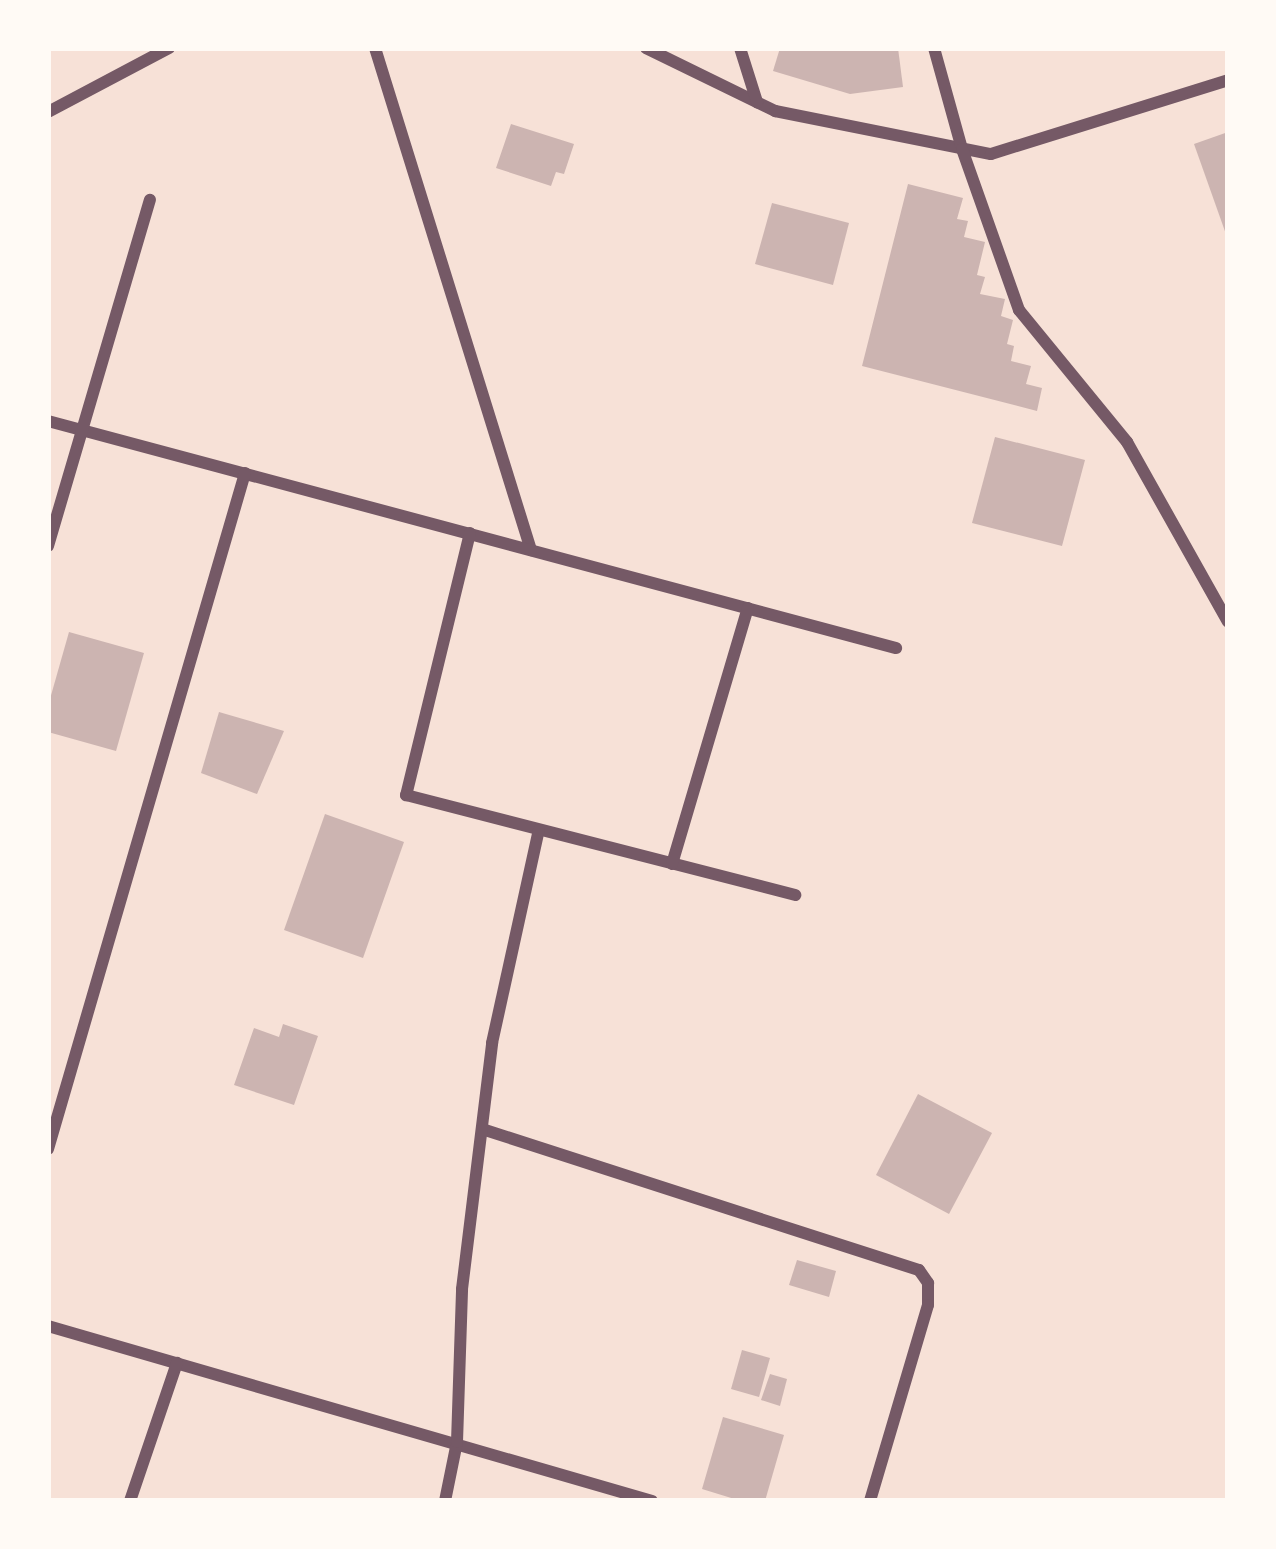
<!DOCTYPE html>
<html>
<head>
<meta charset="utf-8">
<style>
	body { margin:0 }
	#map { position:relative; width:1276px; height:1549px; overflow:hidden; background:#f7e1d7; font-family:Cabin,sans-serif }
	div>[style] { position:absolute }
	.building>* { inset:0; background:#ccb4b1 }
	.minor>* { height:12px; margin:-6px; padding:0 6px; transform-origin:6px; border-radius:6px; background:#755966 }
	span { translate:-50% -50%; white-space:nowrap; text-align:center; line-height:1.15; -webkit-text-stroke:12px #fffaf5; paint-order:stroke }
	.frame { position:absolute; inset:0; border:51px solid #fffaf5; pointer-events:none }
</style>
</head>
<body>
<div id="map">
	<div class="building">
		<i style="clip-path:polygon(780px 48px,898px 48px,903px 87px,850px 94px,773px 71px)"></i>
		<i style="clip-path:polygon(511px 124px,574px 144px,564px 174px,556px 172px,551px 186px,496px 168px)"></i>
		<i style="clip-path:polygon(1228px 132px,1228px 237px,1227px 237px,1194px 144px)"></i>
		<i style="clip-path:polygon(908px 184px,963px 198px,957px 219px,968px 221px,964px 237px,985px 242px,977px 275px,985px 277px,980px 294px,1005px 299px,1001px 316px,1013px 320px,1007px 344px,1014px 346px,1011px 361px,1031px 366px,1026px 384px,1042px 388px,1037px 411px,862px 366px)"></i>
		<i style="clip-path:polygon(772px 203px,849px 223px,833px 285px,755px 264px)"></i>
		<i style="clip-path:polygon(995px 437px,1085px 460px,1062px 546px,972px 523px)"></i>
		<i style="clip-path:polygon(69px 632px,144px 653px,116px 751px,48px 732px,48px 706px)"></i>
		<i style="clip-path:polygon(219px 712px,284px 731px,257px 794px,201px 773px)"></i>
		<i style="clip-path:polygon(325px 814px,404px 842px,363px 958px,284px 930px)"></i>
		<i style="clip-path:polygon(283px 1024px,318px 1036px,294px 1105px,234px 1085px,254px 1028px,279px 1037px)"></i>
		<i style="clip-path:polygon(918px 1094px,992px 1133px,949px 1214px,876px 1175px)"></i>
		<i style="clip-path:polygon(797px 1260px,836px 1271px,829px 1297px,789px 1285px)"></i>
		<i style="clip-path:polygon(742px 1350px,770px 1358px,759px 1397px,731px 1389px)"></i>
		<i style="clip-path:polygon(770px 1374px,787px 1379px,780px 1406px,761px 1400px)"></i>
		<i style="clip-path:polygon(723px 1417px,784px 1435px,765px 1501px,741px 1501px,702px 1489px)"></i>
	</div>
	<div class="minor">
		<i style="left:375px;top:48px;width:526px;rotate:72.74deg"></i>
		<i style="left:646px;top:48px;width:144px;rotate:26deg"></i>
		<i style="left:775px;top:111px;width:220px;rotate:11.3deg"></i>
		<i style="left:991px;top:154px;width:248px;rotate:-17.3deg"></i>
		<i style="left:740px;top:48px;width:57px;rotate:72.5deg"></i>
		<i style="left:934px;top:48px;width:105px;rotate:74.5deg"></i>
		<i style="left:962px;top:149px;width:171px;rotate:70.5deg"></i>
		<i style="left:1019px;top:310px;width:171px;rotate:50.7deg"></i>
		<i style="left:1127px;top:442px;width:206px;rotate:60.7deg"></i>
		<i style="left:48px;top:112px;width:137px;rotate:-27.9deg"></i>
		<i style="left:48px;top:421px;width:878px;rotate:14.99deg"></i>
		<i style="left:470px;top:533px;width:270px;rotate:103.7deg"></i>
		<i style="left:406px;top:795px;width:402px;rotate:14.4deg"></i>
		<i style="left:48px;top:546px;width:361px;rotate:-73.6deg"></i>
		<i style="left:672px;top:864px;width:267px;rotate:-73.5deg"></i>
		<i style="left:482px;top:1129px;width:459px;rotate:17.9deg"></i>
		<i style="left:919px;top:1270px;width:16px;rotate:55deg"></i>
		<i style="left:928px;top:1283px;width:22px;rotate:90deg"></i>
		<i style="left:928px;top:1305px;width:204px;rotate:106.5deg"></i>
		<i style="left:48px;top:1149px;width:704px;rotate:-73.75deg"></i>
		<i style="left:48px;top:1326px;width:629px;rotate:16.16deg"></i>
		<i style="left:130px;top:1501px;width:146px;rotate:-71.2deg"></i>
		<i style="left:445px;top:1501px;width:60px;rotate:-78.5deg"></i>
		<i style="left:457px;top:1442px;width:153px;rotate:-88.1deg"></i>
		<i style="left:462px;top:1289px;width:248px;rotate:-83deg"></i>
		<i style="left:492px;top:1043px;width:218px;rotate:-77.6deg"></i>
	</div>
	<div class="frame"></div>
</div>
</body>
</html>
